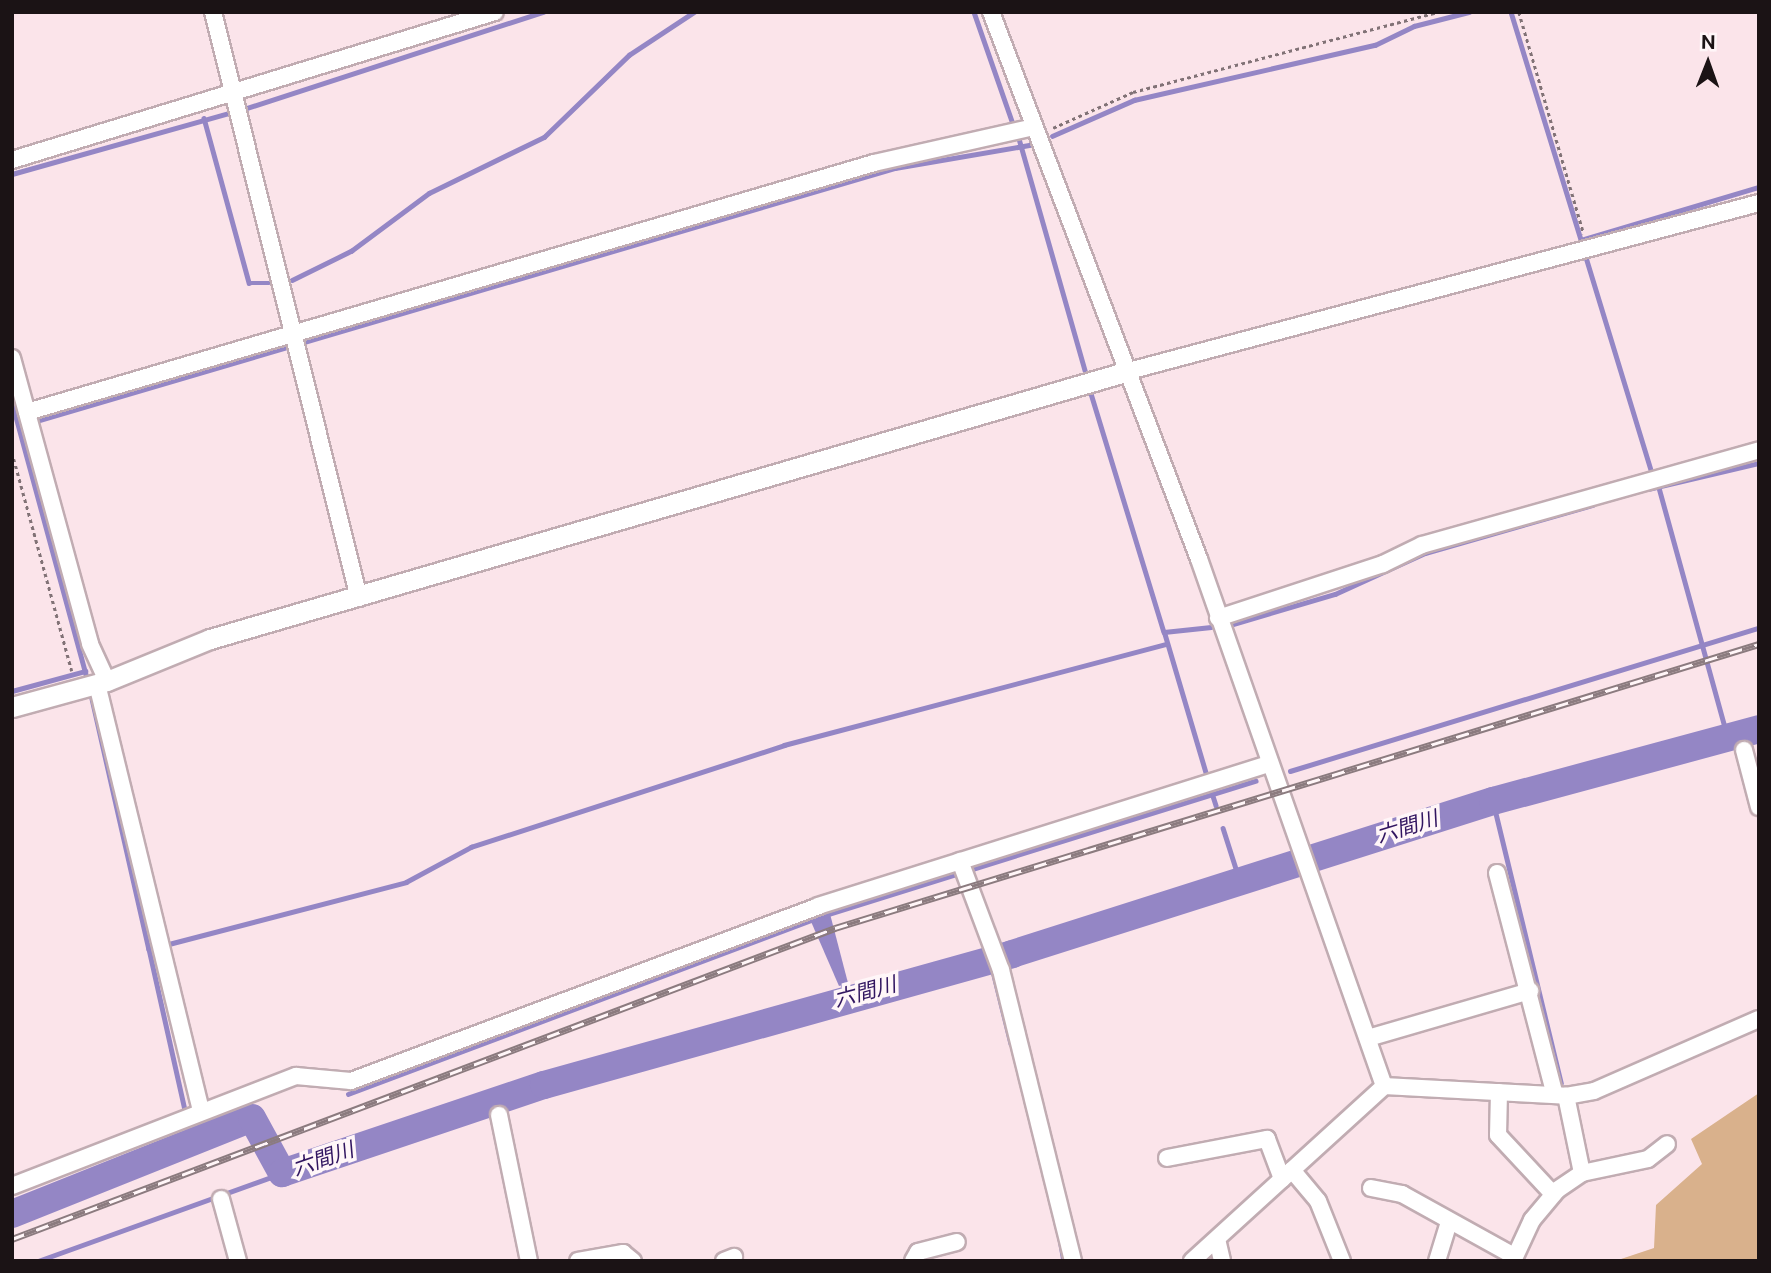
<!DOCTYPE html>
<html>
<head>
<meta charset="utf-8">
<style>
	body { margin:0 }
	#map { position:relative; width:1771px; height:1273px; overflow:hidden; background:#fbe4ea; font-family:"Public Sans","Noto Sans JP",sans-serif }
	div>[style] { position:absolute }
	.green>* { inset:0; background:#d9b18c }
	.water>* { inset:0; background:#9486c5 }
	.stream>* { height:4.5px; margin:-2.25px; padding:0 2.25px; transform-origin:2.25px; border-radius:2.25px; background:#9486c5 }
	.river>* { height:28px; margin:-14px; padding:0 14px; transform-origin:14px; border-radius:14px; background:#9486c5 }
	.path>* { height:2.5px; margin-top:-1.25px; transform-origin:0; background:repeating-linear-gradient(90deg,#817276 0 3.5px,transparent 0 7px) }
	.roads { filter:drop-shadow(2px 0 #c1acb2) drop-shadow(-2px 0 #c1acb2) drop-shadow(0 2px #c1acb2) drop-shadow(0 -2px #c1acb2) }
	.minor>* { height:16px; margin:-8px; padding:0 8px; transform-origin:8px; border-radius:8px; background:#fff }
	.tertiary>* { height:19px; margin:-9.5px; padding:0 9.5px; transform-origin:9.5px; border-radius:9.5px; background:#fff }
	.rail>* { height:7px; margin-top:-3.5px; transform-origin:0; background:repeating-linear-gradient(90deg,#fff6f8 0 13px,#8b7b7f 0 26px); box-sizing:border-box; border-block:2px solid #8b7b7f }
	span { translate:-50% -50%; white-space:nowrap; text-align:center; line-height:1.15; -webkit-text-stroke:7px #fff6f8; paint-order:stroke }
	.water-label { font-size:21px; color:#311560; font-style:italic }
	.frame { position:absolute; inset:0; border:14px solid #1b1315; pointer-events:none }
	.north { position:absolute; left:1673px; top:28px; width:70px; height:70px; -webkit-text-stroke:5px #fff6f8; paint-order:stroke; rotate:1deg; font-size:19px; font-weight:700; line-height:28px; text-align:center; color:#1b1315 }
	.north::after { content:''; display:block; margin:auto; width:24px; height:32px; background:#1b1315; clip-path:polygon(50% 0,100% 100%,50% 72%,0 100%) }
</style>
</head>
<body>
<div id="map">
	<div class="green">
		<i style="clip-path:polygon(1759px 1093px,1759px 1261px,1615px 1261px,1654px 1248px,1656px 1205px,1702px 1164px,1691px 1139px)"></i>
	</div>
	<div class="water">
		<i style="clip-path:polygon(829px 910px,848px 983px,839px 986px,809px 917px)"></i>
	</div>
	<div class="stream">
		<i style="left:974px;top:12px;width:122px;rotate:70.8deg"></i>
		<i style="left:1511px;top:12px;width:245px;rotate:72.9deg"></i>
		<i style="left:241px;top:110px;width:318px;rotate:-18deg"></i>
		<i style="left:204px;top:118px;width:171px;rotate:74.7deg"></i>
		<i style="left:249px;top:283px;width:20px"></i>
		<i style="left:1018px;top:135px;width:253px;rotate:74.1deg"></i>
		<i style="left:1052px;top:136px;width:90px;rotate:-23.7deg"></i>
		<i style="left:1134px;top:100px;width:247px;rotate:-12.9deg"></i>
		<i style="left:1375px;top:45px;width:43px;rotate:-26deg"></i>
		<i style="left:1414px;top:26px;width:57px;rotate:-14.3deg"></i>
		<i style="left:12px;top:174px;width:230px;rotate:-15.7deg"></i>
		<i style="left:1581px;top:240px;width:186px;rotate:-16.6deg"></i>
		<i style="left:1585px;top:254px;width:233px;rotate:73deg"></i>
		<i style="left:292px;top:280px;width:66px;rotate:-26.2deg"></i>
		<i style="left:351px;top:251px;width:97px;rotate:-36.6deg"></i>
		<i style="left:429px;top:193px;width:128px;rotate:-26deg"></i>
		<i style="left:544px;top:137px;width:118px;rotate:-44deg"></i>
		<i style="left:629px;top:55px;width:78px;rotate:-33.5deg"></i>
		<i style="left:1089px;top:387px;width:256px;rotate:73deg"></i>
		<i style="left:12px;top:402px;width:290px;rotate:74.8deg"></i>
		<i style="left:19px;top:426px;width:913px;rotate:-16.41deg"></i>
		<i style="left:895px;top:168px;width:137px;rotate:-9.7deg"></i>
		<i style="left:1658px;top:484px;width:264px;rotate:74.6deg"></i>
		<i style="left:1648px;top:489px;width:114px;rotate:-13.2deg"></i>
		<i style="left:1233px;top:624px;width:106px;rotate:-16.4deg"></i>
		<i style="left:1335px;top:594px;width:99px;rotate:-24.5deg"></i>
		<i style="left:1425px;top:553px;width:174px;rotate:-16deg"></i>
		<i style="left:90px;top:690px;width:266px;rotate:77.2deg"></i>
		<i style="left:12px;top:691px;width:76px;rotate:-15.3deg"></i>
		<i style="left:1290px;top:771px;width:490px;rotate:-17deg"></i>
		<i style="left:1208px;top:781px;width:155px;rotate:-106.5deg"></i>
		<i style="left:1164px;top:632px;width:47px;rotate:-6.1deg"></i>
		<i style="left:1212px;top:793px;width:13px;rotate:72deg"></i>
		<i style="left:1493px;top:801px;width:290px;rotate:76.4deg"></i>
		<i style="left:1223px;top:828px;width:52px;rotate:72.3deg"></i>
		<i style="left:969px;top:870px;width:300px;rotate:-17.3deg"></i>
		<i style="left:825px;top:915px;width:141px;rotate:-17.3deg"></i>
		<i style="left:165px;top:945px;width:249px;rotate:-14.6deg"></i>
		<i style="left:406px;top:882px;width:74px;rotate:-28.3deg"></i>
		<i style="left:471px;top:847px;width:329px;rotate:-18deg"></i>
		<i style="left:784px;top:745px;width:396px;rotate:-14.8deg"></i>
		<i style="left:156px;top:947px;width:7px;rotate:164deg"></i>
		<i style="left:149px;top:949px;width:169px;rotate:77.4deg"></i>
		<i style="left:992px;top:967px;width:79px;rotate:76.1deg"></i>
		<i style="left:842px;top:981px;width:17px;rotate:73deg"></i>
		<i style="left:348px;top:1094px;width:498px;rotate:-20.6deg"></i>
		<i style="left:187px;top:1123px;width:21px;rotate:76deg"></i>
		<i style="left:1060px;top:1239px;width:22px;rotate:80deg"></i>
		<i style="left:38px;top:1261px;width:259px;rotate:-19.8deg"></i>
	</div>
	<div class="river">
		<i style="left:12px;top:1214px;width:258px;rotate:-21.8deg"></i>
		<i style="left:252px;top:1118px;width:63px;rotate:61.4deg"></i>
		<i style="left:282px;top:1173px;width:276px;rotate:-18.6deg"></i>
		<i style="left:544px;top:1085px;width:486px;rotate:-15.6deg"></i>
		<i style="left:1012px;top:954px;width:505px;rotate:-17.65deg"></i>
		<i style="left:1493px;top:801px;width:276px;rotate:-15.1deg"></i>
	</div>
	<div class="path">
		<i style="left:1519px;top:12px;width:231px;rotate:73.7deg"></i>
		<i style="left:1053px;top:128px;width:88px;rotate:-24.2deg"></i>
		<i style="left:1133px;top:92px;width:316px;rotate:-14.7deg"></i>
		<i style="left:12px;top:452px;width:227px;rotate:74.7deg"></i>
	</div>
	<div class="roads">
		<div class="minor">
			<i style="left:213px;top:12px;width:604px;rotate:76.01deg"></i>
			<i style="left:991px;top:12px;width:585px;rotate:69.18deg"></i>
			<i style="left:1199px;top:559px;width:559px;rotate:70.66deg"></i>
			<i style="left:12px;top:160px;width:505px;rotate:-17.04deg"></i>
			<i style="left:12px;top:358px;width:296px;rotate:74.7deg"></i>
			<i style="left:90px;top:644px;width:41px;rotate:65.3deg"></i>
			<i style="left:1125px;top:372px;width:656px;rotate:-14.93deg"></i>
			<i style="left:27px;top:412px;width:883px;rotate:-16.38deg"></i>
			<i style="left:874px;top:163px;width:164px;rotate:-12.7deg"></i>
			<i style="left:1218px;top:618px;width:174px;rotate:-18.1deg"></i>
			<i style="left:1383px;top:564px;width:43px;rotate:-26deg"></i>
			<i style="left:1422px;top:545px;width:350px;rotate:-15.7deg"></i>
			<i style="left:97px;top:684px;width:440px;rotate:76.3deg"></i>
			<i style="left:1744px;top:750px;width:59px;rotate:75.3deg"></i>
			<i style="left:960px;top:861px;width:116px;rotate:69.4deg"></i>
			<i style="left:1001px;top:970px;width:300px;rotate:76.1deg"></i>
			<i style="left:1497px;top:873px;width:229px;rotate:75.4deg"></i>
			<i style="left:1368px;top:1038px;width:169px;rotate:-16.2deg"></i>
			<i style="left:1499px;top:1092px;width:43px;rotate:91.3deg"></i>
			<i style="left:1498px;top:1135px;width:81px;rotate:47deg"></i>
			<i style="left:499px;top:1115px;width:149px;rotate:78.4deg"></i>
			<i style="left:1167px;top:1158px;width:102px;rotate:-10.8deg"></i>
			<i style="left:1267px;top:1139px;width:43px;rotate:69.4deg"></i>
			<i style="left:1292px;top:1170px;width:40px;rotate:50deg"></i>
			<i style="left:1318px;top:1201px;width:65px;rotate:68.2deg"></i>
			<i style="left:1582px;top:1173px;width:67px;rotate:-12deg"></i>
			<i style="left:1648px;top:1159px;width:24px;rotate:-38deg"></i>
			<i style="left:12px;top:1186px;width:305px;rotate:-21.2deg"></i>
			<i style="left:296px;top:1076px;width:55px;rotate:5.2deg"></i>
			<i style="left:351px;top:1081px;width:499px;rotate:-20.5deg"></i>
			<i style="left:818px;top:906px;width:473px;rotate:-17.5deg"></i>
			<i style="left:1371px;top:1188px;width:32px;rotate:11deg"></i>
			<i style="left:1402px;top:1194px;width:128px;rotate:29deg"></i>
			<i style="left:221px;top:1199px;width:64px;rotate:74.7deg"></i>
			<i style="left:1217px;top:1239px;width:23px;rotate:77deg"></i>
			<i style="left:578px;top:1261px;width:46px;rotate:-10.1deg"></i>
			<i style="left:623px;top:1253px;width:13px;rotate:39deg"></i>
			<i style="left:724px;top:1261px;width:11px;rotate:-22deg"></i>
			<i style="left:913px;top:1261px;width:10px;rotate:-61deg"></i>
			<i style="left:918px;top:1252px;width:40px;rotate:-14.4deg"></i>
			<i style="left:1192px;top:1261px;width:260px;rotate:-42.3deg"></i>
			<i style="left:1384px;top:1086px;width:182px;rotate:3.1deg"></i>
			<i style="left:1566px;top:1096px;width:28px;rotate:-10deg"></i>
			<i style="left:1594px;top:1091px;width:180px;rotate:-23.6deg"></i>
			<i style="left:1437px;top:1261px;width:41px;rotate:-72.9deg"></i>
			<i style="left:1513px;top:1261px;width:45px;rotate:-65.1deg"></i>
			<i style="left:1532px;top:1220px;width:39px;rotate:-50deg"></i>
			<i style="left:1557px;top:1190px;width:30px;rotate:-34deg"></i>
			<i style="left:1582px;top:1173px;width:79px;rotate:-101.7deg"></i>
		</div>
		<div class="tertiary">
			<i style="left:12px;top:707px;width:98px;rotate:-15.3deg"></i>
			<i style="left:107px;top:681px;width:111px;rotate:-22.2deg"></i>
			<i style="left:210px;top:639px;width:953px;rotate:-16.27deg"></i>
		</div>
	</div>
	<div class="rail">
		<i style="left:12px;top:1239px;width:880px;rotate:-20.7deg"></i>
		<i style="left:835px;top:928px;width:967px;rotate:-17.09deg"></i>
	</div>
	<div class="water-label">
		<span style="left:1407px;top:827px;rotate:-17deg">六間川</span>
		<span style="left:865px;top:992px;rotate:-15deg">六間川</span>
		<span style="left:323px;top:1159px;rotate:-19deg">六間川</span>
	</div>
	<div class="frame"></div>
	<div class="north">N</div>
</div>
</body>
</html>
